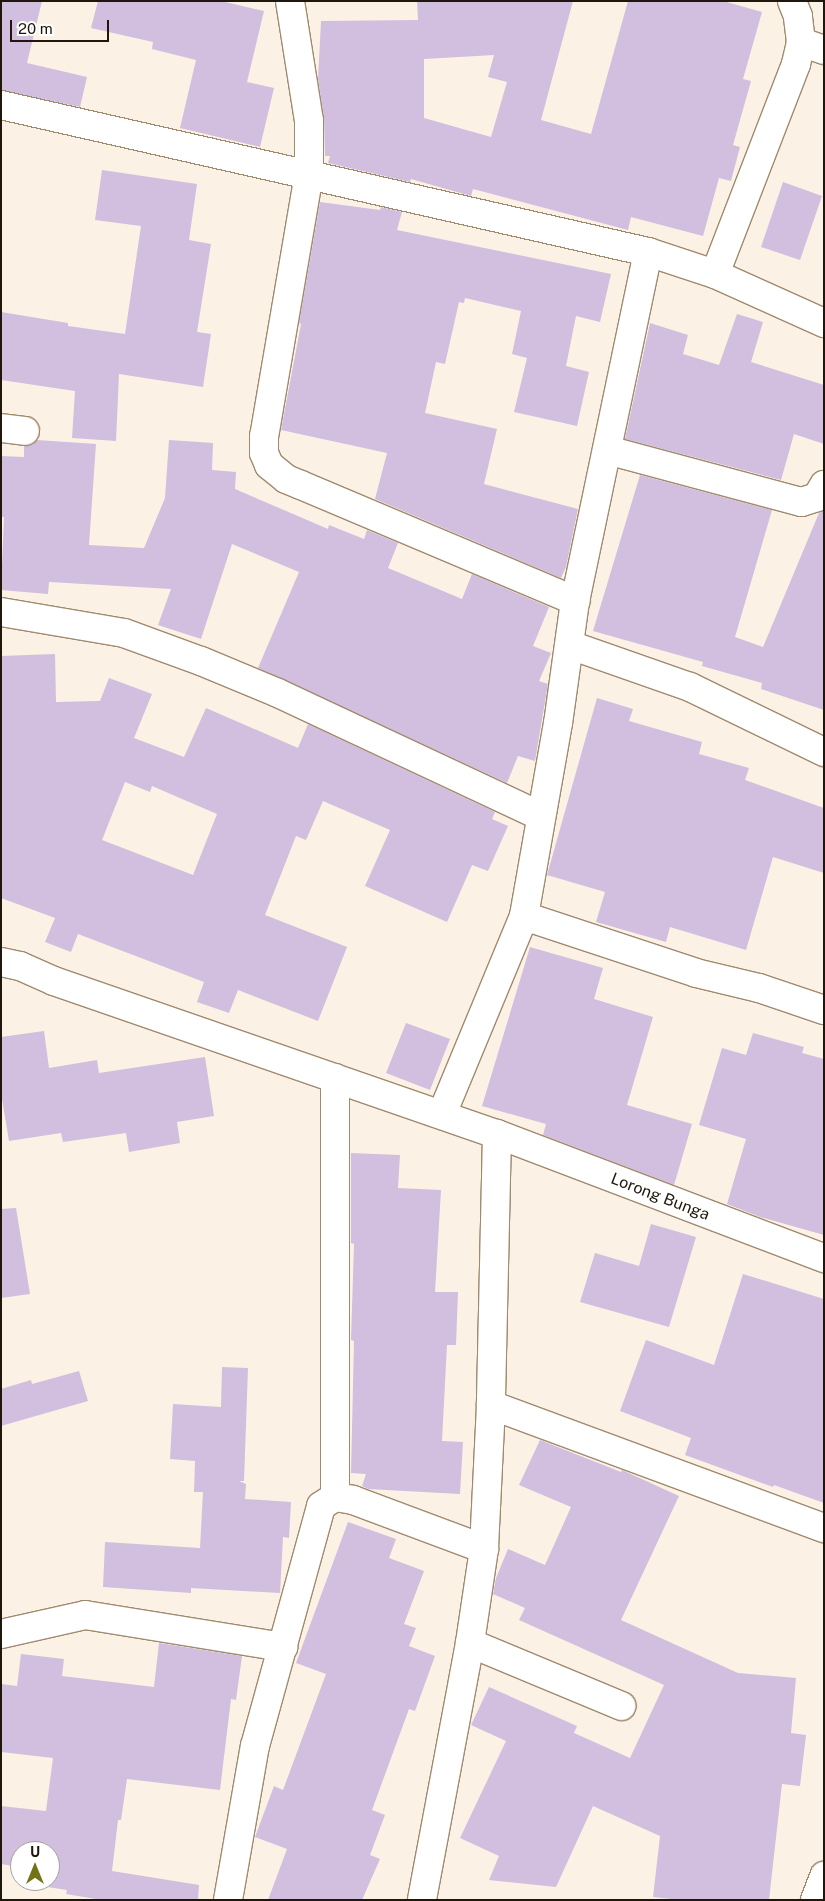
<!DOCTYPE html>
<html>
<head>
<meta charset="utf-8">
<style>
	body { margin:0 }
	#map { position:relative; width:825px; height:1901px; overflow:hidden; background:#fbf2e5; font-family:"Public Sans",sans-serif }
	div>[style] { position:absolute }
	.building>* { inset:0; background:#d2bede }
	.roads { filter:drop-shadow(1px 0 #a08a6e) drop-shadow(-1px 0 #a08a6e) drop-shadow(0 1px #a08a6e) drop-shadow(0 -1px #a08a6e) }
	.minor>* { height:28px; margin:-14px; padding:0 14px; transform-origin:14px; border-radius:14px; background:#fff }
	span { translate:-50% -50%; white-space:nowrap; text-align:center; line-height:1.15; -webkit-text-stroke:4px #fff; paint-order:stroke }
	.street-label { font-size:16px; color:#1f170c }
	.frame { position:absolute; inset:0; border:2px solid #1f170c; pointer-events:none }
	.north { position:absolute; left:10px; top:1841px; width:50px; height:50px; box-sizing:border-box; background:#fff; border:1px solid #a5a29e; border-radius:50%; rotate:0deg; font-size:14px; font-weight:700; line-height:20px; text-align:center; color:#1f170c }
	.north::after { content:''; display:block; margin:auto; width:18px; height:22px; background:#727216; clip-path:polygon(50% 0,100% 100%,50% 72%,0 100%) }
	.scale { position:absolute; left:10px; top:20px; width:99px; height:22px; box-sizing:border-box; border:2px solid #1f170c; border-top:0; padding-left:6px; font-size:15px; line-height:18px; white-space:nowrap; color:#1f170c; -webkit-text-stroke:4px #fff; paint-order:stroke }
</style>
</head>
<body>
<div id="map">
	<div class="building">
		<i style="clip-path:polygon(1px 1px,42px 1px,27px 63px,87px 77px,80px 107px,1px 90px)"></i>
		<i style="clip-path:polygon(98px 1px,221px 1px,264px 11px,247px 82px,274px 88px,260px 147px,180px 128px,196px 60px,152px 49px,153px 42px,91px 28px)"></i>
		<i style="clip-path:polygon(evenodd,417px 1px,573px 1px,541px 120px,591px 134px,628px 1px,723px 1px,762px 12px,743px 79px,751px 81px,733px 145px,740px 147px,731px 181px,719px 178px,703px 236px,631px 217px,628px 230px,473px 189px,471px 196px,411px 179px,410px 182px,328px 163px,330px 156px,325px 156px,324px 119px,318px 79px,321px 21px,418px 20px,417px 1px,494px 55px,488px 77px,507px 82px,491px 137px,424px 118px,424px 59px,494px 55px)"></i>
		<i style="clip-path:polygon(102px 170px,197px 184px,189px 240px,211px 244px,197px 332px,211px 334px,203px 387px,119px 374px,116px 441px,72px 438px,75px 391px,1px 380px,1px 312px,68px 323px,68px 326px,125px 334px,141px 226px,95px 220px)"></i>
		<i style="clip-path:polygon(783px 182px,822px 196px,800px 260px,761px 247px)"></i>
		<i style="clip-path:polygon(320px 202px,380px 210px,381px 207px,402px 212px,397px 230px,611px 274px,600px 322px,576px 316px,566px 366px,589px 372px,577px 426px,514px 412px,527px 358px,512px 354px,521px 311px,465px 298px,464px 303px,459px 302px,445px 364px,436px 362px,425px 413px,497px 429px,484px 484px,578px 509px,566px 567px,561px 578px,375px 499px,387px 453px,281px 430px,301px 324px,299px 323px)"></i>
		<i style="clip-path:polygon(737px 314px,763px 322px,751px 362px,824px 385px,824px 444px,794px 434px,781px 480px,625px 439px,650px 323px,688px 335px,683px 354px,719px 365px)"></i>
		<i style="clip-path:polygon(37px 440px,96px 444px,89px 545px,144px 548px,165px 498px,169px 440px,213px 443px,212px 470px,236px 472px,235px 489px,328px 529px,329px 525px,364px 539px,367px 530px,398px 543px,388px 568px,462px 599px,472px 574px,549px 607px,533px 646px,551px 653px,539px 681px,548px 684px,535px 761px,518px 756px,507px 783px,258px 668px,299px 572px,232px 544px,201px 639px,158px 625px,171px 589px,49px 582px,48px 594px,1px 590px,4px 517px,1px 517px,1px 456px,24px 457px,24px 446px,32px 445px)"></i>
		<i style="clip-path:polygon(640px 475px,772px 510px,735px 637px,763px 647px,819px 513px,824px 510px,824px 710px,761px 689px,762px 683px,702px 666px,703px 662px,593px 631px)"></i>
		<i style="clip-path:polygon(evenodd,55px 654px,56px 702px,100px 701px,109px 678px,152px 694px,134px 738px,184px 757px,206px 708px,298px 748px,308px 724px,495px 812px,492px 819px,508px 826px,488px 871px,472px 865px,447px 922px,365px 886px,390px 830px,323px 801px,306px 840px,296px 836px,265px 915px,347px 947px,318px 1021px,238px 990px,229px 1013px,197px 1002px,204px 982px,78px 934px,71px 952px,45px 942px,55px 918px,1px 898px,1px 656px,55px 654px,125px 782px,150px 792px,152px 786px,217px 814px,193px 875px,102px 840px,125px 782px)"></i>
		<i style="clip-path:polygon(597px 698px,633px 709px,629px 721px,702px 742px,699px 754px,749px 768px,745px 780px,824px 808px,824px 873px,773px 857px,746px 950px,670px 927px,666px 942px,596px 922px,605px 892px,547px 875px)"></i>
		<i style="clip-path:polygon(530px 947px,603px 968px,594px 999px,653px 1017px,627px 1105px,692px 1124px,674px 1185px,543px 1135px,546px 1124px,482px 1106px)"></i>
		<i style="clip-path:polygon(406px 1023px,450px 1039px,430px 1090px,386px 1073px)"></i>
		<i style="clip-path:polygon(44px 1031px,49px 1068px,97px 1060px,99px 1073px,205px 1057px,214px 1116px,177px 1122px,180px 1143px,129px 1152px,126px 1133px,63px 1142px,61px 1133px,9px 1141px,1px 1093px,1px 1037px)"></i>
		<i style="clip-path:polygon(753px 1033px,804px 1047px,802px 1053px,824px 1059px,824px 1235px,760px 1217px,727px 1204px,746px 1139px,699px 1125px,722px 1048px,746px 1055px)"></i>
		<i style="clip-path:polygon(351px 1153px,400px 1155px,398px 1188px,441px 1190px,435px 1292px,458px 1292px,456px 1345px,447px 1345px,442px 1441px,463px 1442px,460px 1494px,368px 1489px,362px 1486px,366px 1474px,351px 1473px,354px 1341px,351px 1340px,354px 1244px,351px 1243px)"></i>
		<i style="clip-path:polygon(16px 1208px,30px 1294px,1px 1298px,1px 1209px)"></i>
		<i style="clip-path:polygon(651px 1224px,696px 1237px,669px 1327px,580px 1302px,595px 1253px,639px 1266px)"></i>
		<i style="clip-path:polygon(743px 1274px,824px 1299px,824px 1503px,774px 1485px,773px 1487px,685px 1455px,691px 1438px,620px 1411px,646px 1340px,714px 1365px)"></i>
		<i style="clip-path:polygon(222px 1367px,248px 1368px,244px 1481px,239px 1481px,246px 1484px,245px 1499px,291px 1502px,289px 1538px,283px 1537px,280px 1593px,191px 1588px,191px 1593px,103px 1587px,105px 1542px,200px 1548px,203px 1492px,194px 1492px,195px 1461px,170px 1459px,173px 1404px,221px 1407px)"></i>
		<i style="clip-path:polygon(79px 1371px,88px 1401px,1px 1426px,1px 1389px,31px 1380px,32px 1384px)"></i>
		<i style="clip-path:polygon(540px 1440px,621px 1472px,622px 1470px,679px 1496px,621px 1620px,738px 1673px,796px 1678px,791px 1733px,806px 1735px,800px 1786px,782px 1784px,769px 1900px,681px 1900px,653px 1897px,660px 1836px,593px 1806px,556px 1887px,489px 1880px,499px 1856px,460px 1838px,506px 1741px,471px 1725px,489px 1687px,577px 1726px,574px 1733px,630px 1758px,664px 1685px,519px 1620px,525px 1608px,493px 1594px,496px 1578px,508px 1549px,545px 1565px,571px 1507px,519px 1485px)"></i>
		<i style="clip-path:polygon(348px 1522px,396px 1539px,389px 1558px,424px 1571px,404px 1624px,416px 1628px,409px 1646px,435px 1656px,415px 1711px,409px 1709px,372px 1810px,385px 1815px,370px 1855px,380px 1859px,362px 1900px,268px 1900px,287px 1849px,255px 1837px,274px 1786px,283px 1790px,326px 1674px,296px 1663px)"></i>
		<i style="clip-path:polygon(159px 1643px,242px 1656px,236px 1700px,231px 1699px,220px 1790px,127px 1779px,121px 1820px,118px 1820px,112px 1871px,199px 1885px,198px 1900px,102px 1900px,66px 1894px,67px 1890px,41px 1886px,42px 1881px,50px 1881px,50px 1851px,20px 1851px,20px 1867px,1px 1864px,1px 1806px,46px 1811px,53px 1758px,1px 1752px,1px 1684px,17px 1686px,21px 1654px,64px 1659px,62px 1676px,154px 1687px)"></i>
	</div>
	<div class="roads">
		<div class="minor">
			<i style="left:290px;top:1px;width:121px;rotate:81deg"></i>
			<i style="left:309px;top:121px;width:53px;rotate:90deg"></i>
			<i style="left:309px;top:174px;width:266px;rotate:99.7deg"></i>
			<i style="left:264px;top:436px;width:17px;rotate:90deg"></i>
			<i style="left:264px;top:453px;width:13px;rotate:67deg"></i>
			<i style="left:269px;top:465px;width:22px;rotate:39deg"></i>
			<i style="left:286px;top:479px;width:16px;rotate:22deg"></i>
			<i style="left:301px;top:485px;width:298px;rotate:22.9deg"></i>
			<i style="left:801px;top:42px;width:24px;rotate:19deg"></i>
			<i style="left:1px;top:105px;width:663px;rotate:12.8deg"></i>
			<i style="left:648px;top:252px;width:71px;rotate:18.2deg"></i>
			<i style="left:715px;top:274px;width:120px;rotate:24.2deg"></i>
			<i style="left:648px;top:252px;width:357px;rotate:101.8deg"></i>
			<i style="left:575px;top:601px;width:123px;rotate:97.9deg"></i>
			<i style="left:558px;top:723px;width:196px;rotate:100deg"></i>
			<i style="left:524px;top:916px;width:181px;rotate:18.3deg"></i>
			<i style="left:696px;top:973px;width:65px;rotate:13.4deg"></i>
			<i style="left:759px;top:988px;width:69px;rotate:18.7deg"></i>
			<i style="left:715px;top:274px;width:225px;rotate:-68.9deg"></i>
			<i style="left:796px;top:64px;width:23px;rotate:-77deg"></i>
			<i style="left:801px;top:42px;width:26px;rotate:-97deg"></i>
			<i style="left:798px;top:16px;width:16px;rotate:-112deg"></i>
			<i style="left:1px;top:428px;width:24px;rotate:7deg"></i>
			<i style="left:607px;top:450px;width:201px;rotate:15deg"></i>
			<i style="left:801px;top:502px;width:17px;rotate:-17deg"></i>
			<i style="left:817px;top:497px;width:14px;rotate:-60deg"></i>
			<i style="left:1px;top:612px;width:125px;rotate:9.7deg"></i>
			<i style="left:124px;top:633px;width:82px;rotate:20deg"></i>
			<i style="left:201px;top:661px;width:83px;rotate:22.6deg"></i>
			<i style="left:278px;top:693px;width:290px;rotate:25.1deg"></i>
			<i style="left:570px;top:645px;width:127px;rotate:19.3deg"></i>
			<i style="left:690px;top:687px;width:149px;rotate:25.9deg"></i>
			<i style="left:1px;top:962px;width:19px;rotate:12deg"></i>
			<i style="left:20px;top:966px;width:37px;rotate:24deg"></i>
			<i style="left:54px;top:981px;width:469px;rotate:19.1deg"></i>
			<i style="left:497px;top:1134px;width:271px;rotate:91.3deg"></i>
			<i style="left:491px;top:1405px;width:144px;rotate:92.8deg"></i>
			<i style="left:484px;top:1549px;width:95px;rotate:98.5deg"></i>
			<i style="left:470px;top:1643px;width:261px;rotate:100.6deg"></i>
			<i style="left:335px;top:1078px;width:419px;rotate:90deg"></i>
			<i style="left:442px;top:1114px;width:214px;rotate:-67.5deg"></i>
			<i style="left:497px;top:1134px;width:350px;rotate:20.8deg"></i>
			<i style="left:491px;top:1405px;width:355px;rotate:20.3deg"></i>
			<i style="left:1px;top:1634px;width:86px;rotate:-12.7deg"></i>
			<i style="left:85px;top:1615px;width:201px;rotate:9.2deg"></i>
			<i style="left:470px;top:1643px;width:164px;rotate:22.6deg"></i>
			<i style="left:228px;top:1900px;width:156px;rotate:-80.1deg"></i>
			<i style="left:255px;top:1746px;width:249px;rotate:-74.6deg"></i>
			<i style="left:321px;top:1506px;width:17px;rotate:-33deg"></i>
			<i style="left:335px;top:1497px;width:18px;rotate:9deg"></i>
			<i style="left:353px;top:1500px;width:140px;rotate:20.5deg"></i>
			<i style="left:815px;top:1900px;width:26px;rotate:-69deg"></i>
		</div>
	</div>
	<div class="street-label">
		<span style="left:660px;top:1197px;rotate:21deg">Lorong Bunga</span>
	</div>
	<div class="frame"></div>
	<div class="north">U</div>
	<div class="scale">20 m</div>
</div>
</body>
</html>
